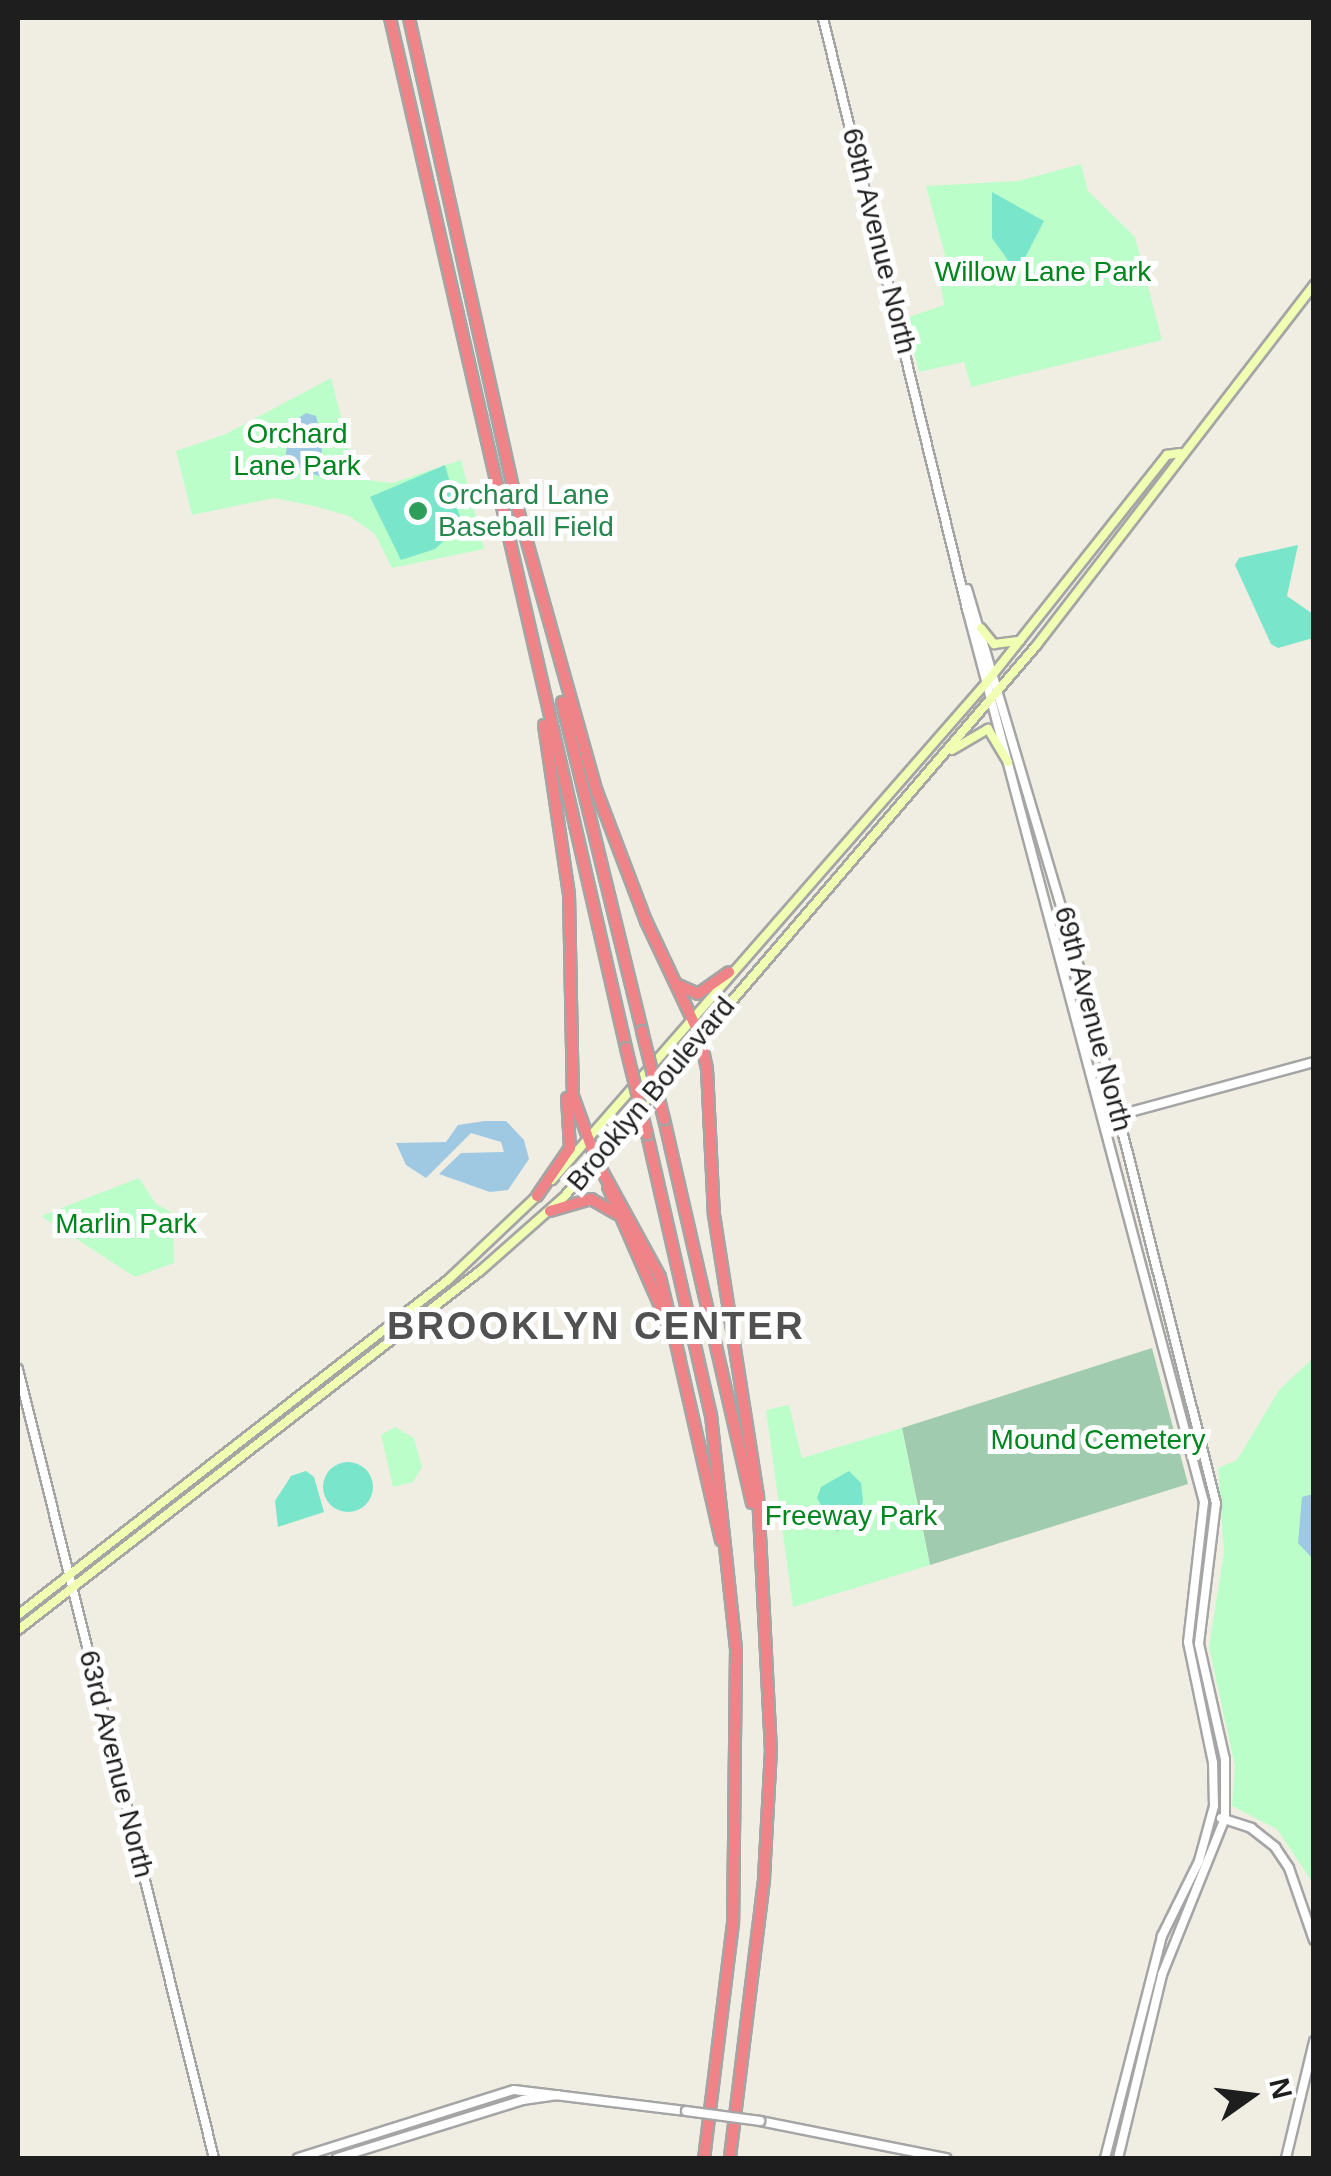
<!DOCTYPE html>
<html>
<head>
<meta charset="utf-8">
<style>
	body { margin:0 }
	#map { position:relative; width:1331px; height:2176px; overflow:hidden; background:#f0ede3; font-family:Arial,sans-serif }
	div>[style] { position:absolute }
	.cemetery>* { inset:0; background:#a1cbae }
	.park>* { inset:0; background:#bbfeca }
	.pitch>* { inset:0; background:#79e6cc }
	.round { border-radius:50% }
	.water>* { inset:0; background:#9fc9e2 }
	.roads { filter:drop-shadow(2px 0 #a5a5a5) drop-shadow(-2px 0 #a5a5a5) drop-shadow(0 2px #a5a5a5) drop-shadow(0 -2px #a5a5a5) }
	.tertiary>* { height:8px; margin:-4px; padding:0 4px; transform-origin:4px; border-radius:4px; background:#fff }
	.secondary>* { height:8px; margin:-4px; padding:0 4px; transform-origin:4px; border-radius:4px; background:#f0ffb1 }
	.motorway>* { height:10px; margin:-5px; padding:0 5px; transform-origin:5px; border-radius:5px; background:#ef8387 }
	.bridges { filter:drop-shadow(2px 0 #a5a5a5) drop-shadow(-2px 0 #a5a5a5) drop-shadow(0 2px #a5a5a5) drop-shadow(0 -2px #a5a5a5) }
	.tertiary-bridge>* { height:8px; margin:-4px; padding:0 4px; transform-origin:4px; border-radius:4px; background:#fff }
	.motorway-bridge>* { height:10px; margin:-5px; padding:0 5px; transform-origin:5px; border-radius:5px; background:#ef8387 }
	.dots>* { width:28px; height:28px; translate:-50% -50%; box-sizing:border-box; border:5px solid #fff; border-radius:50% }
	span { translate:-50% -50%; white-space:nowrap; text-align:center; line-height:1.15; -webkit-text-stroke:10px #fff; paint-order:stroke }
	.street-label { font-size:28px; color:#1e1e1e }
	.park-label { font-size:28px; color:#01861f }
	.leisure-label { font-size:28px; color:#27864d }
	.left { translate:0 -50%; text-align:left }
	.district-label { font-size:38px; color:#515151; font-weight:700; letter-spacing:2.5px }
	.frame { position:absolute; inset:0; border:20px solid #1e1e1e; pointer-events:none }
	.north { position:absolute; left:1201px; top:2046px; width:100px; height:100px; -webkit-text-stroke:8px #fff; paint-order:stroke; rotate:76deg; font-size:28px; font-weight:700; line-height:40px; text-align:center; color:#1e1e1e }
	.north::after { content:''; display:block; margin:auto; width:35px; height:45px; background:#1e1e1e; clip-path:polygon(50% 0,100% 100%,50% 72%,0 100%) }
</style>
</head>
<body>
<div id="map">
	<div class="cemetery">
		<i style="clip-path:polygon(1152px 1348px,1188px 1484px,930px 1565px,902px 1428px)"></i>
	</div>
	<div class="park">
		<i style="clip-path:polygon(1081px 164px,1088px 191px,1135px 237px,1162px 340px,971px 387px,964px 362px,919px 372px,906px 318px,944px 305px,940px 282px,951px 277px,926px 186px,1018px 181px)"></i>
		<i style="clip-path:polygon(331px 378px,357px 479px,392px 483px,461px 460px,484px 549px,392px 568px,375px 534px,349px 516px,314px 506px,274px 498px,192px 515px,176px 451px,226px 434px)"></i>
		<i style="clip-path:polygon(139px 1178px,156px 1204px,173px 1213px,174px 1263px,135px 1277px,41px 1216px)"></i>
		<i style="clip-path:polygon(1313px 1358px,1313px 1883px,1277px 1829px,1232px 1806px,1235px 1766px,1209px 1647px,1224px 1552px,1218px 1468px,1237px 1460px,1279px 1390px)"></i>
		<i style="clip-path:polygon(789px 1405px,802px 1458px,902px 1428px,930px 1565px,793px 1607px,766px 1410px)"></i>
		<i style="clip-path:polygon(395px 1427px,414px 1438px,422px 1467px,413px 1482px,393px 1487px,381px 1435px)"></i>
	</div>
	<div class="pitch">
		<i style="clip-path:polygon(992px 192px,1044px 221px,1017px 273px,992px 238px)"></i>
		<i style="clip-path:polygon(445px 465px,462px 524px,435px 549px,401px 560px,370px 497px)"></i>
		<i style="clip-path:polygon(1298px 545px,1287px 596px,1313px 614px,1313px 638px,1278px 648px,1271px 644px,1235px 565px,1239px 558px)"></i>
		<i class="round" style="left:323px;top:1462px;width:50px;height:50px"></i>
		<i style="clip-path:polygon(306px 1471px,314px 1477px,324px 1512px,278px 1527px,275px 1501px,291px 1476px)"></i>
		<i style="clip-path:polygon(849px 1471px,861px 1483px,863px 1501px,857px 1518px,837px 1532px,817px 1498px,821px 1487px)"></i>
	</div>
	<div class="water">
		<i style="clip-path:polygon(306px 413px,316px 416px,321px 436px,323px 477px,284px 466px,287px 446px,279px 431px)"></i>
		<i style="clip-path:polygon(485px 1121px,506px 1121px,524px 1140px,529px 1159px,508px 1190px,490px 1192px,439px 1174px,461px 1153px,504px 1152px,501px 1142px,471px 1133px,426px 1178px,406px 1165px,396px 1143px,446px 1142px,458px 1125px)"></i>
		<i style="clip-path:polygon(1313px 1494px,1313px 1559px,1298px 1543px,1302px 1497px)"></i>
	</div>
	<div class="roads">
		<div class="tertiary">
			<i style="left:823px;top:18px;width:608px;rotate:76.31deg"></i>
			<i style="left:967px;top:609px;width:924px;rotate:75.14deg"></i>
			<i style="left:1204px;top:1502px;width:141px;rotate:96.5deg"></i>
			<i style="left:1188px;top:1642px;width:124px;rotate:78.3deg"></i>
			<i style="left:1213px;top:1763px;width:43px;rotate:88.7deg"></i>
			<i style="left:1214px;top:1806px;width:57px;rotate:105.3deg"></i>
			<i style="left:1199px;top:1861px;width:84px;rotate:116.3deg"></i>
			<i style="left:1162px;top:1936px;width:229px;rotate:104.4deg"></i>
			<i style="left:967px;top:589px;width:436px;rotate:73.5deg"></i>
			<i style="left:1091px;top:1007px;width:512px;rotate:75.86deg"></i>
			<i style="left:1216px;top:1503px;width:142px;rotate:96.9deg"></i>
			<i style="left:1199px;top:1644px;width:118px;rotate:77.3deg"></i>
			<i style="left:1225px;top:1759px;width:59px;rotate:90deg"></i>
			<i style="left:1225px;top:1818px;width:169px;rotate:111.9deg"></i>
			<i style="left:1162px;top:1975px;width:188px;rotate:103.5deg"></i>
			<i style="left:1104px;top:1119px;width:218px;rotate:-15.2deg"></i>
			<i style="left:18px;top:1369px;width:813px;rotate:76.05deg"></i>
			<i style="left:1221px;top:1818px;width:32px;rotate:18deg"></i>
			<i style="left:1251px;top:1828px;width:31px;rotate:38deg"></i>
			<i style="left:1275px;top:1847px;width:25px;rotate:56deg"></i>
			<i style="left:1289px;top:1868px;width:76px;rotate:70.9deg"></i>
			<i style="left:760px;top:2121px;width:190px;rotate:11.3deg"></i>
			<i style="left:298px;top:2158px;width:226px;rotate:-17.5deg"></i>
			<i style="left:514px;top:2090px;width:173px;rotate:7deg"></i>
			<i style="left:337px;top:2158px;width:195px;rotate:-17.3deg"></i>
			<i style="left:523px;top:2100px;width:35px;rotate:-8deg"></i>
			<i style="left:1286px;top:2158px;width:120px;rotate:-76.5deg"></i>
		</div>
		<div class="secondary">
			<i style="left:981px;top:628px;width:21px;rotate:51deg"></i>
			<i style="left:994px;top:644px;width:26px;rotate:-7deg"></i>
			<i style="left:952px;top:750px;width:42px;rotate:-30.3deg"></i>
			<i style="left:988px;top:729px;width:39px;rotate:59deg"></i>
			<i style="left:552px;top:1180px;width:661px;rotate:-48.86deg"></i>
			<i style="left:987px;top:682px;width:290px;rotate:-51.6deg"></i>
			<i style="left:1167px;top:455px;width:13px;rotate:-9deg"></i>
			<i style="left:18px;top:1615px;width:545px;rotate:-37.92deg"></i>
			<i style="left:448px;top:1280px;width:125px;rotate:-43.4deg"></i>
			<i style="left:18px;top:1630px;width:585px;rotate:-37.85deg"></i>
			<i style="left:480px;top:1271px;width:112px;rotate:-41.4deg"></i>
			<i style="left:564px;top:1197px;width:726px;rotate:-49.42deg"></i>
			<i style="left:1036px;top:646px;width:456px;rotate:-52.4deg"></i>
		</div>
		<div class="motorway">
			<i style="left:390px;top:18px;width:1057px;rotate:77.09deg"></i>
			<i style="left:409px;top:18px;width:504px;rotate:77.51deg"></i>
			<i style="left:517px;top:506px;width:297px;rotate:74.4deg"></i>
			<i style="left:597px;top:792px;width:138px;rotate:69.2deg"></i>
			<i style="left:646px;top:921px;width:127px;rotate:64.8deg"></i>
			<i style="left:700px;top:1036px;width:34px;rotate:78deg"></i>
			<i style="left:707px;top:1069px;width:146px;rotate:87.3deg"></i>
			<i style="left:714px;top:1215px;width:283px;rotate:81.1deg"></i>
			<i style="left:758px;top:1495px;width:254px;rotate:87.1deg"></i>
			<i style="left:771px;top:1749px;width:131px;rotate:93.1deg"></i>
			<i style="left:764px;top:1880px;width:280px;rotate:97deg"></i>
			<i style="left:562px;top:702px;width:339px;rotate:76.3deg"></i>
			<i style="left:544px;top:725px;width:171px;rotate:81.6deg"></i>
			<i style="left:569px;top:894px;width:202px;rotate:88.9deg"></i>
			<i style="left:573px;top:1096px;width:68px;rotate:70.2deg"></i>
			<i style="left:596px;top:1160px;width:133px;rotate:61.3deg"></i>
			<i style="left:660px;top:1277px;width:85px;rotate:76.5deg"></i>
			<i style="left:676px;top:984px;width:24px;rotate:24deg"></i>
			<i style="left:698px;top:994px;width:38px;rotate:-35deg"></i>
			<i style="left:664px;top:1119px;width:394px;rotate:77.1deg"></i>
			<i style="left:647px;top:1134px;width:288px;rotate:77.2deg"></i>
			<i style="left:711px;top:1415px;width:234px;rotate:83.9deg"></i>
			<i style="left:736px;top:1648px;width:275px;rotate:90.6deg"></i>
			<i style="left:733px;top:1923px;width:237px;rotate:97deg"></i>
			<i style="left:608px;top:1187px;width:157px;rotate:66.4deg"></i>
			<i style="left:537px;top:1196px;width:58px;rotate:-55.5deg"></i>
			<i style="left:570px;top:1148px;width:50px;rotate:-93.4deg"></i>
			<i style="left:550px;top:1211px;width:43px;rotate:-16.3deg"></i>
			<i style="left:591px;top:1199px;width:30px;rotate:30deg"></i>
			<i style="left:679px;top:1357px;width:188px;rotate:77.1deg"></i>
		</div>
	</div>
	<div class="bridges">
		<div class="tertiary-bridge">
			<i style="left:686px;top:2111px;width:75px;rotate:7.7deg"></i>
		</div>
		<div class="motorway-bridge">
			<i style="left:642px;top:1031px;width:91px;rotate:76deg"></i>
			<i style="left:626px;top:1048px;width:89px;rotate:76.3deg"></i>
		</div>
	</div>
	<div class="dots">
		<i style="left:418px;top:511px;background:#2e9e5b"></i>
	</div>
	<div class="street-label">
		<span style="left:879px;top:241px;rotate:76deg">69th Avenue North</span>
		<span style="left:1093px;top:1019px;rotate:75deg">69th Avenue North</span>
		<span style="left:651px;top:1094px;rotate:-50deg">Brooklyn Boulevard</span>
		<span style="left:116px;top:1764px;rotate:76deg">63rd Avenue North</span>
	</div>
	<div class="park-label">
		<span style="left:1043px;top:272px">Willow Lane Park</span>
		<span style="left:297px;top:450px">Orchard<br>Lane Park</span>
		<span style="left:126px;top:1224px">Marlin Park</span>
		<span style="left:1098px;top:1440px">Mound Cemetery</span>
		<span style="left:851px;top:1516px">Freeway Park</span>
	</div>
	<div class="leisure-label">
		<span class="left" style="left:438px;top:511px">Orchard Lane<br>Baseball Field</span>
	</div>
	<div class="district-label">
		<span style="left:596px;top:1327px">BROOKLYN CENTER</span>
	</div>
	<div class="frame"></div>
	<div class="north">N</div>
</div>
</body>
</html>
